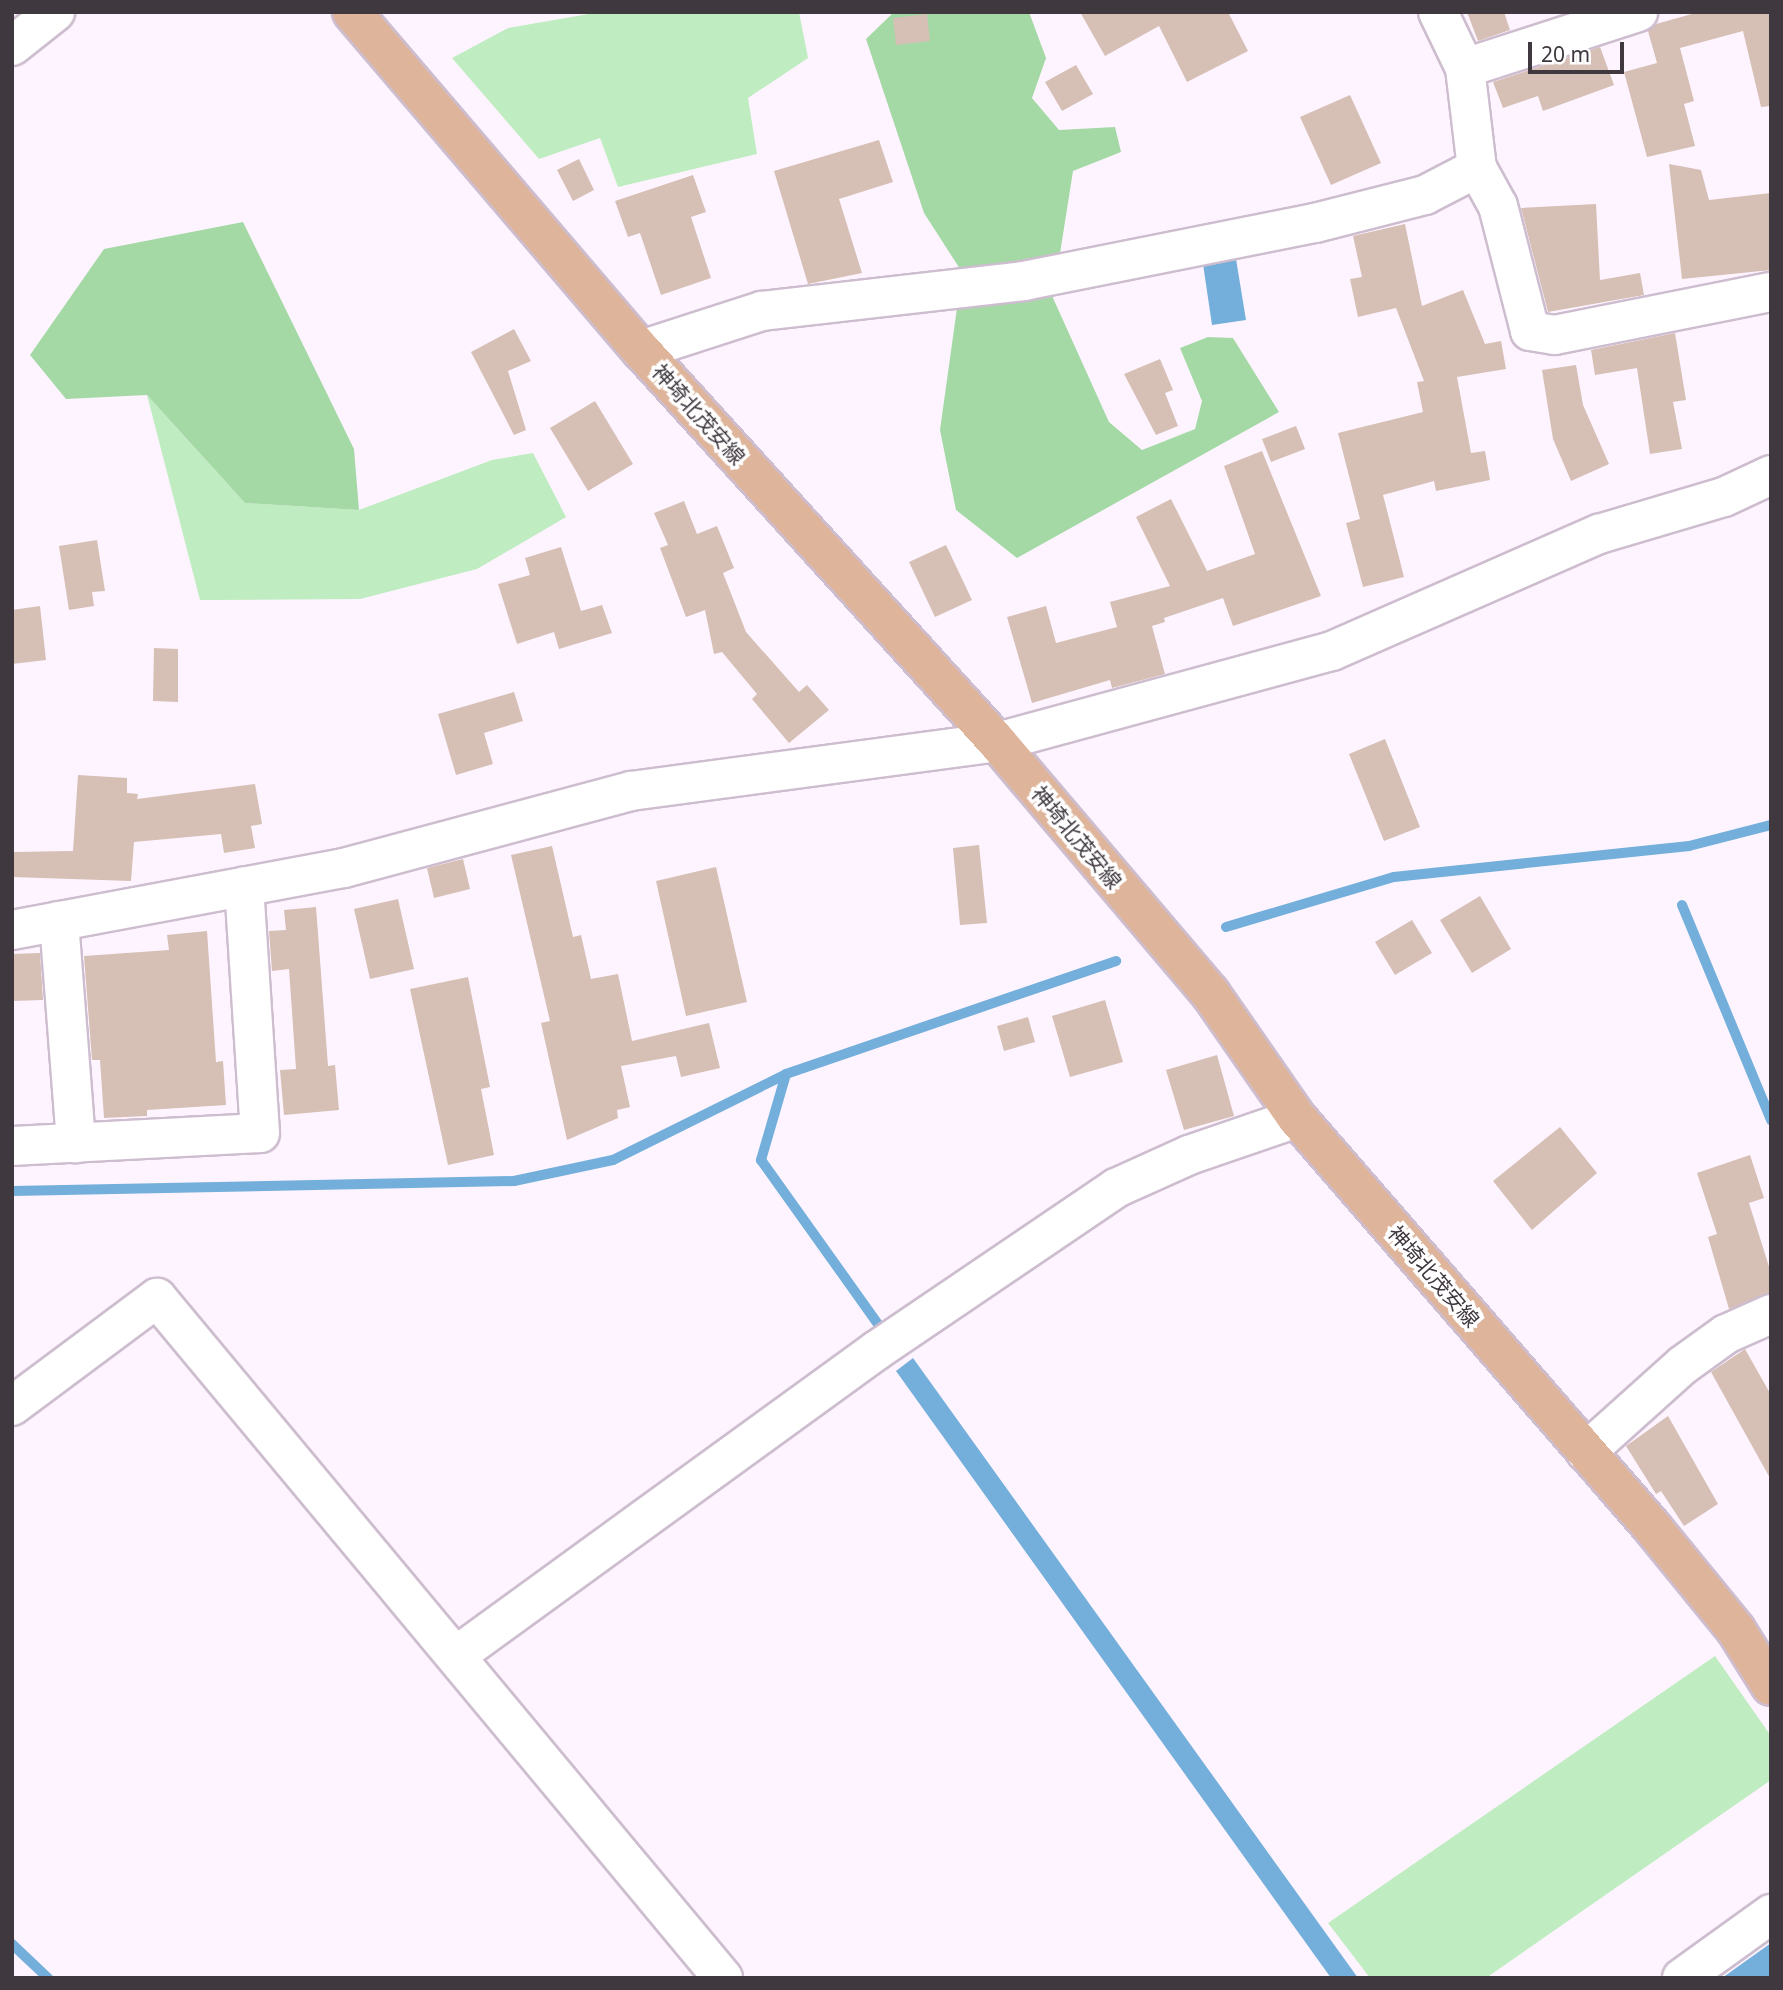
<!DOCTYPE html>
<html>
<head>
<meta charset="utf-8">
<style>
	body { margin:0 }
	#map { position:relative; width:1783px; height:1990px; overflow:hidden; background:#fef4ff; font-family:"Noto Sans","Noto Sans JP",sans-serif }
	div>[style] { position:absolute }
	.green>* { inset:0; background:#bfecc0 }
	.forest>* { inset:0; background:#a4d9a5 }
	.water>* { inset:0; background:#73afda }
	.stream>* { height:10px; margin:-5px; padding:0 5px; transform-origin:5px; border-radius:5px; background:#73afda }
	.building>* { inset:0; background:#d6bfb5 }
	.roads { filter:drop-shadow(2px 0 #cdbdcf) drop-shadow(-2px 0 #cdbdcf) drop-shadow(0 2px #cdbdcf) drop-shadow(0 -2px #cdbdcf) }
	.minor>* { height:38px; margin:-19px; padding:0 19px; transform-origin:19px; border-radius:19px; background:#fff }
	.major>* { height:38px; margin:-19px; padding:0 19px; transform-origin:19px; border-radius:19px; background:#deb59b }
	span { translate:-50% -50%; white-space:nowrap; text-align:center; line-height:1.15; -webkit-text-stroke:7px #fff; paint-order:stroke }
	.street-label { font-size:21px; color:#3f383f }
	.frame { position:absolute; inset:0; border:14px solid #3f383f; pointer-events:none }
	.scale { position:absolute; left:1528px; top:42px; width:96px; height:32px; box-sizing:border-box; border:4px solid #3f383f; border-top:0; padding-left:9px; font-size:21px; line-height:24px; white-space:nowrap; color:#3f383f; -webkit-text-stroke:5px #fff; paint-order:stroke }
</style>
</head>
<body>
<div id="map">
	<div class="green">
		<i style="clip-path:polygon(600px 12px,799px 12px,808px 58px,748px 98px,757px 154px,618px 187px,600px 138px,539px 159px,452px 58px,508px 28px)"></i>
		<i style="clip-path:polygon(147px 395px,245px 503px,359px 510px,492px 460px,533px 453px,566px 517px,477px 569px,360px 599px,200px 600px)"></i>
		<i style="clip-path:polygon(1715px 1656px,1771px 1736px,1771px 1780px,1486px 1978px,1370px 1978px,1328px 1923px)"></i>
	</div>
	<div class="forest">
		<i style="clip-path:polygon(894px 12px,1029px 12px,1046px 58px,1032px 98px,1059px 130px,1115px 127px,1121px 152px,1073px 171px,1053px 298px,1109px 422px,1142px 450px,1195px 429px,1202px 401px,1180px 348px,1208px 337px,1233px 338px,1279px 412px,1017px 558px,956px 510px,940px 430px,962px 272px,924px 213px,866px 39px)"></i>
		<i style="clip-path:polygon(243px 222px,354px 449px,359px 510px,245px 503px,147px 395px,66px 399px,30px 355px,104px 249px)"></i>
	</div>
	<div class="water">
		<i style="clip-path:polygon(1236px 259px,1246px 320px,1212px 325px,1203px 264px)"></i>
		<i style="clip-path:polygon(913px 1358px,1358px 1978px,1331px 1978px,896px 1371px)"></i>
		<i style="clip-path:polygon(1771px 1943px,1771px 1978px,1722px 1978px)"></i>
	</div>
	<div class="stream">
		<i style="left:1682px;top:905px;width:233px;rotate:67.5deg"></i>
		<i style="left:1226px;top:927px;width:175px;rotate:-16.6deg"></i>
		<i style="left:1394px;top:877px;width:297px;rotate:-6deg"></i>
		<i style="left:1689px;top:846px;width:85px;rotate:-14.4deg"></i>
		<i style="left:786px;top:1074px;width:90px;rotate:106.2deg"></i>
		<i style="left:761px;top:1160px;width:215px;rotate:54.5deg"></i>
		<i style="left:12px;top:1191px;width:502px;rotate:-1.14deg"></i>
		<i style="left:514px;top:1181px;width:101px;rotate:-12deg"></i>
		<i style="left:613px;top:1160px;width:193px;rotate:-26.4deg"></i>
		<i style="left:786px;top:1074px;width:349px;rotate:-18.9deg"></i>
		<i style="left:12px;top:1944px;width:50px;rotate:43.4deg"></i>
	</div>
	<div class="building">
		<i style="clip-path:polygon(1080px 12px,1228px 12px,1248px 51px,1187px 82px,1159px 26px,1105px 56px)"></i>
		<i style="clip-path:polygon(1467px 12px,1504px 12px,1510px 30px,1478px 41px)"></i>
		<i style="clip-path:polygon(1699px 12px,1771px 12px,1771px 106px,1761px 107px,1743px 31px,1680px 48px,1694px 101px,1684px 104px,1695px 146px,1647px 157px,1624px 72px,1657px 63px,1648px 31px,1656px 24px)"></i>
		<i style="clip-path:polygon(927px 14px,930px 41px,896px 45px,893px 18px)"></i>
		<i style="clip-path:polygon(1600px 47px,1614px 85px,1543px 111px,1538px 96px,1503px 108px,1493px 82px)"></i>
		<i style="clip-path:polygon(1076px 65px,1093px 94px,1062px 111px,1045px 82px)"></i>
		<i style="clip-path:polygon(1350px 95px,1381px 163px,1331px 185px,1300px 117px)"></i>
		<i style="clip-path:polygon(879px 140px,893px 182px,839px 199px,862px 273px,808px 284px,774px 171px)"></i>
		<i style="clip-path:polygon(579px 159px,594px 190px,573px 201px,557px 170px)"></i>
		<i style="clip-path:polygon(1669px 164px,1701px 170px,1709px 200px,1771px 193px,1771px 270px,1682px 279px)"></i>
		<i style="clip-path:polygon(693px 175px,706px 212px,691px 217px,711px 278px,661px 295px,640px 233px,628px 237px,615px 201px)"></i>
		<i style="clip-path:polygon(1596px 204px,1600px 280px,1640px 273px,1644px 295px,1548px 312px,1521px 208px)"></i>
		<i style="clip-path:polygon(1405px 224px,1422px 306px,1463px 290px,1485px 344px,1501px 341px,1506px 369px,1457px 377px,1471px 453px,1485px 451px,1490px 480px,1436px 491px,1434px 481px,1383px 495px,1404px 577px,1363px 587px,1346px 523px,1360px 519px,1338px 433px,1423px 412px,1417px 382px,1424px 381px,1396px 308px,1358px 317px,1350px 279px,1362px 277px,1353px 236px)"></i>
		<i style="clip-path:polygon(514px 329px,531px 361px,508px 371px,526px 430px,514px 435px,471px 352px)"></i>
		<i style="clip-path:polygon(1675px 333px,1686px 400px,1673px 402px,1682px 449px,1650px 454px,1637px 368px,1595px 375px,1591px 350px)"></i>
		<i style="clip-path:polygon(1160px 359px,1173px 390px,1165px 393px,1178px 426px,1156px 435px,1124px 374px)"></i>
		<i style="clip-path:polygon(1576px 365px,1583px 405px,1609px 464px,1571px 481px,1553px 439px,1542px 370px)"></i>
		<i style="clip-path:polygon(595px 401px,633px 464px,588px 491px,550px 428px)"></i>
		<i style="clip-path:polygon(1296px 426px,1305px 449px,1271px 462px,1262px 439px)"></i>
		<i style="clip-path:polygon(1262px 451px,1321px 596px,1233px 626px,1223px 598px,1164px 618px,1165px 622px,1152px 626px,1165px 674px,1112px 688px,1110px 680px,1032px 703px,1007px 617px,1046px 606px,1056px 643px,1117px 627px,1110px 602px,1170px 586px,1136px 517px,1171px 499px,1207px 571px,1255px 554px,1224px 466px)"></i>
		<i style="clip-path:polygon(684px 501px,697px 534px,717px 526px,734px 568px,723px 573px,746px 632px,799px 692px,807px 685px,829px 710px,789px 743px,752px 699px,757px 694px,722px 652px,714px 654px,705px 610px,686px 617px,660px 548px,668px 545px,654px 513px)"></i>
		<i style="clip-path:polygon(97px 540px,105px 591px,92px 592px,94px 606px,69px 610px,59px 546px)"></i>
		<i style="clip-path:polygon(946px 545px,972px 600px,935px 617px,909px 562px)"></i>
		<i style="clip-path:polygon(561px 547px,581px 611px,602px 605px,612px 633px,559px 649px,554px 632px,517px 644px,498px 584px,530px 575px,525px 558px)"></i>
		<i style="clip-path:polygon(40px 606px,46px 660px,12px 664px,12px 610px)"></i>
		<i style="clip-path:polygon(154px 648px,178px 649px,178px 702px,153px 701px)"></i>
		<i style="clip-path:polygon(514px 692px,523px 721px,484px 733px,493px 764px,456px 775px,438px 714px)"></i>
		<i style="clip-path:polygon(1385px 739px,1420px 827px,1384px 841px,1349px 754px)"></i>
		<i style="clip-path:polygon(78px 775px,127px 778px,127px 793px,138px 794px,137px 799px,255px 784px,262px 824px,251px 826px,255px 848px,224px 853px,221px 834px,134px 842px,131px 881px,12px 877px,12px 852px,73px 851px)"></i>
		<i style="clip-path:polygon(979px 845px,987px 923px,960px 925px,953px 848px)"></i>
		<i style="clip-path:polygon(552px 846px,573px 937px,581px 935px,591px 979px,618px 974px,632px 1041px,709px 1023px,720px 1068px,681px 1077px,676px 1056px,621px 1066px,630px 1107px,617px 1110px,618px 1118px,567px 1140px,541px 1023px,550px 1021px,511px 855px)"></i>
		<i style="clip-path:polygon(463px 859px,470px 889px,434px 898px,427px 868px)"></i>
		<i style="clip-path:polygon(716px 867px,747px 1002px,686px 1016px,656px 881px)"></i>
		<i style="clip-path:polygon(1480px 896px,1511px 949px,1472px 973px,1440px 920px)"></i>
		<i style="clip-path:polygon(398px 899px,414px 969px,370px 979px,354px 909px)"></i>
		<i style="clip-path:polygon(316px 907px,328px 1066px,335px 1065px,339px 1110px,284px 1115px,280px 1070px,296px 1069px,289px 969px,272px 971px,269px 931px,286px 930px,284px 910px)"></i>
		<i style="clip-path:polygon(1412px 920px,1432px 953px,1395px 975px,1375px 942px)"></i>
		<i style="clip-path:polygon(207px 931px,216px 1062px,223px 1061px,226px 1105px,147px 1110px,147px 1116px,104px 1118px,100px 1060px,92px 1060px,84px 956px,169px 950px,167px 935px)"></i>
		<i style="clip-path:polygon(40px 953px,43px 1000px,12px 1001px,12px 954px)"></i>
		<i style="clip-path:polygon(468px 977px,490px 1087px,481px 1089px,494px 1155px,448px 1165px,410px 989px)"></i>
		<i style="clip-path:polygon(1105px 1000px,1123px 1062px,1070px 1077px,1052px 1016px)"></i>
		<i style="clip-path:polygon(1028px 1017px,1035px 1042px,1004px 1051px,997px 1026px)"></i>
		<i style="clip-path:polygon(1217px 1055px,1234px 1116px,1184px 1130px,1166px 1070px)"></i>
		<i style="clip-path:polygon(1560px 1127px,1597px 1173px,1532px 1230px,1493px 1181px)"></i>
		<i style="clip-path:polygon(1750px 1155px,1764px 1198px,1749px 1203px,1771px 1273px,1771px 1293px,1729px 1309px,1708px 1237px,1717px 1234px,1697px 1173px)"></i>
		<i style="clip-path:polygon(1745px 1349px,1771px 1395px,1771px 1480px,1711px 1372px)"></i>
		<i style="clip-path:polygon(1668px 1416px,1718px 1504px,1684px 1526px,1661px 1491px,1656px 1494px,1626px 1446px)"></i>
	</div>
	<div class="roads">
		<div class="minor">
			<i style="left:1438px;top:12px;width:62px;rotate:64.3deg"></i>
			<i style="left:1465px;top:68px;width:101px;rotate:83.2deg"></i>
			<i style="left:1477px;top:168px;width:43px;rotate:61.1deg"></i>
			<i style="left:1498px;top:206px;width:129px;rotate:75.6deg"></i>
			<i style="left:1530px;top:331px;width:25px;rotate:9deg"></i>
			<i style="left:1555px;top:335px;width:220px;rotate:-11.3deg"></i>
			<i style="left:12px;top:46px;width:55px;rotate:-38.3deg"></i>
			<i style="left:1465px;top:68px;width:182px;rotate:-17.9deg"></i>
			<i style="left:641px;top:350px;width:127px;rotate:-17.9deg"></i>
			<i style="left:762px;top:311px;width:264px;rotate:-6.5deg"></i>
			<i style="left:1024px;top:281px;width:297px;rotate:-11.3deg"></i>
			<i style="left:1315px;top:223px;width:114px;rotate:-14.3deg"></i>
			<i style="left:1425px;top:195px;width:59px;rotate:-27.4deg"></i>
			<i style="left:59px;top:921px;width:223px;rotate:85.6deg"></i>
			<i style="left:12px;top:930px;width:338px;rotate:-10.6deg"></i>
			<i style="left:344px;top:868px;width:297px;rotate:-15deg"></i>
			<i style="left:631px;top:791px;width:369px;rotate:-7.6deg"></i>
			<i style="left:997px;top:742px;width:347px;rotate:-15.2deg"></i>
			<i style="left:1332px;top:651px;width:292px;rotate:-23.7deg"></i>
			<i style="left:1599px;top:534px;width:130px;rotate:-16.5deg"></i>
			<i style="left:1724px;top:497px;width:52px;rotate:-25.1deg"></i>
			<i style="left:12px;top:1146px;width:248px;rotate:-3deg"></i>
			<i style="left:260px;top:1133px;width:247px;rotate:-93.7deg"></i>
			<i style="left:12px;top:1406px;width:181px;rotate:-36.7deg"></i>
			<i style="left:157px;top:1298px;width:885px;rotate:50.23deg"></i>
			<i style="left:1586px;top:1452px;width:130px;rotate:-41.9deg"></i>
			<i style="left:1683px;top:1365px;width:53px;rotate:-35.8deg"></i>
			<i style="left:1726px;top:1334px;width:49px;rotate:-24deg"></i>
			<i style="left:457px;top:1655px;width:519px;rotate:-35.99deg"></i>
			<i style="left:877px;top:1350px;width:289px;rotate:-34.1deg"></i>
			<i style="left:1116px;top:1188px;width:80px;rotate:-24.3deg"></i>
			<i style="left:1189px;top:1155px;width:114px;rotate:-18.9deg"></i>
			<i style="left:1682px;top:1978px;width:110px;rotate:-35.7deg"></i>
		</div>
		<div class="major">
			<i style="left:352px;top:12px;width:445px;rotate:49.5deg"></i>
			<i style="left:641px;top:350px;width:530px;rotate:47.76deg"></i>
			<i style="left:997px;top:742px;width:329px;rotate:49.7deg"></i>
			<i style="left:1210px;top:993px;width:152px;rotate:55.2deg"></i>
			<i style="left:1297px;top:1118px;width:542px;rotate:49.04deg"></i>
			<i style="left:1652px;top:1527px;width:133px;rotate:50.8deg"></i>
			<i style="left:1736px;top:1630px;width:66px;rotate:58deg"></i>
		</div>
	</div>
	<div class="street-label">
		<span style="left:699px;top:414px;rotate:48deg">神埼北茂安線</span>
		<span style="left:1077px;top:837px;rotate:50deg">神埼北茂安線</span>
		<span style="left:1434px;top:1276px;rotate:49deg">神埼北茂安線</span>
	</div>
	<div class="frame"></div>
	<div class="scale">20 m</div>
</div>
</body>
</html>
